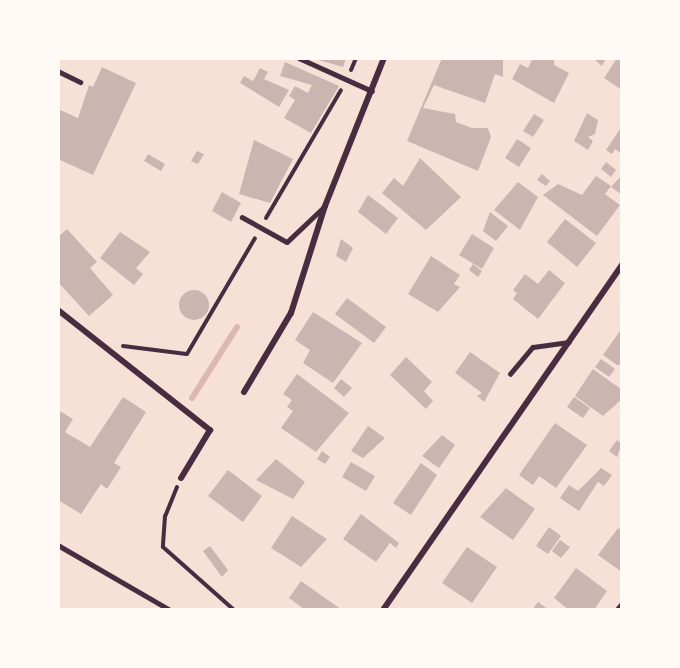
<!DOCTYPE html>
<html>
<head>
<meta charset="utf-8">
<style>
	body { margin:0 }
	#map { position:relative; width:680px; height:668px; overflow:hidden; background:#f7e1d7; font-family:"IBM Plex Sans",sans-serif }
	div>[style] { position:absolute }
	.stream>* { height:6px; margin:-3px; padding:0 3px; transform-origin:3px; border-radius:3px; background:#dcb8b0 }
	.building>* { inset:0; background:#ccb4b1 }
	.round { border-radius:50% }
	.path>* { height:4px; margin:-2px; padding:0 2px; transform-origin:2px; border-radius:2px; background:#4a2c40 }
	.service>* { height:4.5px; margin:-2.25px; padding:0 2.25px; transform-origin:2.25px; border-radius:2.25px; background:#4a2c40 }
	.minor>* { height:6px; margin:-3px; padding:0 3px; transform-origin:3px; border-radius:3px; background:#4a2c40 }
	span { translate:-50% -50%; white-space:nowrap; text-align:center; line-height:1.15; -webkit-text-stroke:6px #fffaf5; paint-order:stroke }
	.frame { position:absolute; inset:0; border:60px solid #fffaf5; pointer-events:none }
</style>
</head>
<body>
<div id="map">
	<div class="stream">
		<i style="left:192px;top:398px;width:84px;rotate:-57.6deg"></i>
	</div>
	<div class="building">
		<i style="clip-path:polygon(312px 58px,346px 58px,343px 67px)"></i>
		<i style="clip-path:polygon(442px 58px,503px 58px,503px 77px,495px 74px,485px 103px,434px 85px,423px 108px,455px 114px,456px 122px,472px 128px,488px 128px,491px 137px,478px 171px,407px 141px)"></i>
		<i style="clip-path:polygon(533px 58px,554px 58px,554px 65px,569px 73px,554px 103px,512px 79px,520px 64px,528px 68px)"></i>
		<i style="clip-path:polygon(593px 58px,603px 58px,605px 60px,602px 66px)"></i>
		<i style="clip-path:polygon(617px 58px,622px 58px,622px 90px,604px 78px)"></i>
		<i style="clip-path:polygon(285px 62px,339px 86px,311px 133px,284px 118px,295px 100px,289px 96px,295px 86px,308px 93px,312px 85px,280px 76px)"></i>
		<i style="clip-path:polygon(102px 67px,136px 83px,93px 175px,58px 159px,58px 109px,78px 118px,89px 85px,93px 87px)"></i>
		<i style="clip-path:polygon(260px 68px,268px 72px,264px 79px,289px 90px,279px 107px,240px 83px,244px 76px,253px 81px)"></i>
		<i style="clip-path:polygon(587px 113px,598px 120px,595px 134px,588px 137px,593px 141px,588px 150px,574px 141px)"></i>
		<i style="clip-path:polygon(534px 114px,544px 120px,533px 137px,523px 131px)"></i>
		<i style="clip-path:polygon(622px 126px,622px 154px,615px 149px,612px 154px,606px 150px)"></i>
		<i style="clip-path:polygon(517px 139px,531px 148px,519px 167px,505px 158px)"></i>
		<i style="clip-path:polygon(254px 140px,293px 159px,270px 203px,239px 194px)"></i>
		<i style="clip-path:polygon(197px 151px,204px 154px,198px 164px,191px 161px)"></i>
		<i style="clip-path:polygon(148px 154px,165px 164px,161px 171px,144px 161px)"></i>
		<i style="clip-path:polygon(420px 158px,461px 197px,426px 230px,382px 193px,394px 178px,403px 186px)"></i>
		<i style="clip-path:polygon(606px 162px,616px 170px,611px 177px,601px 169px)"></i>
		<i style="clip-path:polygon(542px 174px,550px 181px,546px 186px,537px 180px)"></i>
		<i style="clip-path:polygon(622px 175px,622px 195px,611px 187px)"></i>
		<i style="clip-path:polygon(596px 176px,611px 186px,605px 194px,620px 205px,597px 236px,543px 195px,558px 184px,582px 195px)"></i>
		<i style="clip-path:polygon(518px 182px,538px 197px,520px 230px,494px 210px)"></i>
		<i style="clip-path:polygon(222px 192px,241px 203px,231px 222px,212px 211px)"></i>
		<i style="clip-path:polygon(368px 195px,398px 218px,386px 234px,358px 212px)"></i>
		<i style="clip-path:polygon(490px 212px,508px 226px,496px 241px,483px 231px)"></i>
		<i style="clip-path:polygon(565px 219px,596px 243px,577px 267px,547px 242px)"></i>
		<i style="clip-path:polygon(67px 229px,97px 262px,90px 268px,113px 295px,89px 316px,58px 282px,58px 237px)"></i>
		<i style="clip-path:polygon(120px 232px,150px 252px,136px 268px,143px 274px,134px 285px,100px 258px)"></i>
		<i style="clip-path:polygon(472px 234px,494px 248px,482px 269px,459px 255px)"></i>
		<i style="clip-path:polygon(341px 239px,353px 248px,346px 262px,336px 256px)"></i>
		<i style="clip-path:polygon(431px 256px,460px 275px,454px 284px,460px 287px,438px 312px,408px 294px)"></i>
		<i style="clip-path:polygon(473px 264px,482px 271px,478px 277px,469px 270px)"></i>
		<i style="clip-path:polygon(549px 270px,565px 283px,538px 319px,513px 299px,517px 293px,513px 290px,525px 274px,538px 284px)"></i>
		<i class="round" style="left:179px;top:290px;width:30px;height:30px"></i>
		<i style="clip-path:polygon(347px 298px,386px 327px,374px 343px,335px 314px)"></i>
		<i style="clip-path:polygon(313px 312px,362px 343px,333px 383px,303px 363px,310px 350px,295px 340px)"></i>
		<i style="clip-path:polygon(622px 328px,622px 364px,617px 365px,603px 355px)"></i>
		<i style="clip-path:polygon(470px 352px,500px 373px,484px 402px,477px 396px,482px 393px,455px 373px)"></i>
		<i style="clip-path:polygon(406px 357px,432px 382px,424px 391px,433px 401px,426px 409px,390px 375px)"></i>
		<i style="clip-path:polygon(601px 359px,615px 369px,609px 377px,595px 367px)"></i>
		<i style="clip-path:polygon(593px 369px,622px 390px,622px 399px,603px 416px,575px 396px)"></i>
		<i style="clip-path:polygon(297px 374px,349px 413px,316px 452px,281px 428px,293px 411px,287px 407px,292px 400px,283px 394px)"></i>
		<i style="clip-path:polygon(341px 379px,352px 388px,344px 397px,334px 388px)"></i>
		<i style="clip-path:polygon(123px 397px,146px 412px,114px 463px,121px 467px,107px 489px,101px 484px,81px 514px,58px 500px,58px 410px,73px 419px,65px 432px,90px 447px)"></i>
		<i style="clip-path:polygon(574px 397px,590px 408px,583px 418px,567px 407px)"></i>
		<i style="clip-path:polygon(555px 423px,587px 445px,556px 488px,539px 476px,533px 485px,519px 475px)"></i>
		<i style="clip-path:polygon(368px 426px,385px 438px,363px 458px,351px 451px)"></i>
		<i style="clip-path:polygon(442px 435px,455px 445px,439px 468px,422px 456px)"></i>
		<i style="clip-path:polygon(617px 440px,622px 444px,617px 457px,609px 451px)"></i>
		<i style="clip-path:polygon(322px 451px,330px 457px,325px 464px,317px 459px)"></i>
		<i style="clip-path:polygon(276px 459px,305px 482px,293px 499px,256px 480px)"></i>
		<i style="clip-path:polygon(351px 462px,375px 476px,366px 491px,342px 477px)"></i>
		<i style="clip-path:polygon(421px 463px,437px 475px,411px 515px,393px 503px)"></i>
		<i style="clip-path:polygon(601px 468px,612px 475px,604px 486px,598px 482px,579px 511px,560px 498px,569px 485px,578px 491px)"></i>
		<i style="clip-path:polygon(228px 470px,262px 496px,243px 522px,208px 496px)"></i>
		<i style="clip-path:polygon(506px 488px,535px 509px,513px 540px,480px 517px)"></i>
		<i style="clip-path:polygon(361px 514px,399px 543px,396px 548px,390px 543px,376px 562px,343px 539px)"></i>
		<i style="clip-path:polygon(292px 516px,327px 539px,301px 567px,271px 548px)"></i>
		<i style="clip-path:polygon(549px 527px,561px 536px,548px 554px,536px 546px)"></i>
		<i style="clip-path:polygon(618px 528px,622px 531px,622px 572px,598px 555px)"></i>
		<i style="clip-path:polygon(560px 540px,570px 547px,561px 558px,552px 551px)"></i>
		<i style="clip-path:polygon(210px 546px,228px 570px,222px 577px,203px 551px)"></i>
		<i style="clip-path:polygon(467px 547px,497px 567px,472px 603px,442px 583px)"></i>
		<i style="clip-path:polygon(576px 568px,607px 591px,594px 610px,569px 610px,554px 598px)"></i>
		<i style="clip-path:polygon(301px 581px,342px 610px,305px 610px,289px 598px)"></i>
		<i style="clip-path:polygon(538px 602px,549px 610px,532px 610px)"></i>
	</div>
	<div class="path">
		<i style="left:113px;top:58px;width:6px"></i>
		<i style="left:351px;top:70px;width:13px;rotate:-67deg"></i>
		<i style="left:266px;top:218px;width:148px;rotate:-59.6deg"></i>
		<i style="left:123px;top:346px;width:64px;rotate:7.1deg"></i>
		<i style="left:187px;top:354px;width:134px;rotate:-59.6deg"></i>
		<i style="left:177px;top:487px;width:31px;rotate:112deg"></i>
		<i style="left:165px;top:516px;width:31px;rotate:94deg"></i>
		<i style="left:163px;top:547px;width:95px;rotate:41.6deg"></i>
	</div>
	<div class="service">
		<i style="left:299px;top:58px;width:80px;rotate:24.3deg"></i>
		<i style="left:58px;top:71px;width:25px;rotate:26deg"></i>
		<i style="left:242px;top:217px;width:51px;rotate:29.1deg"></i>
		<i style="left:287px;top:242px;width:52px;rotate:-43.5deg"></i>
		<i style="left:510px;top:374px;width:35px;rotate:-50deg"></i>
		<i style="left:533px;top:347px;width:36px;rotate:-8deg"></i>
		<i style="left:58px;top:545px;width:129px;rotate:30.1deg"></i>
	</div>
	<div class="minor">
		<i style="left:58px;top:310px;width:194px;rotate:38.3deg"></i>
		<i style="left:210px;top:430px;width:56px;rotate:121.1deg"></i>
		<i style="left:244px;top:392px;width:92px;rotate:-59.3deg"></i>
		<i style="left:291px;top:313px;width:112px;rotate:-72.4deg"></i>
		<i style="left:325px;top:206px;width:159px;rotate:-68.3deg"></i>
		<i style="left:383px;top:610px;width:420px;rotate:-55.3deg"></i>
		<i style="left:618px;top:610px;width:6px;rotate:-51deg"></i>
	</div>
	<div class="frame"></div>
</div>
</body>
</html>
